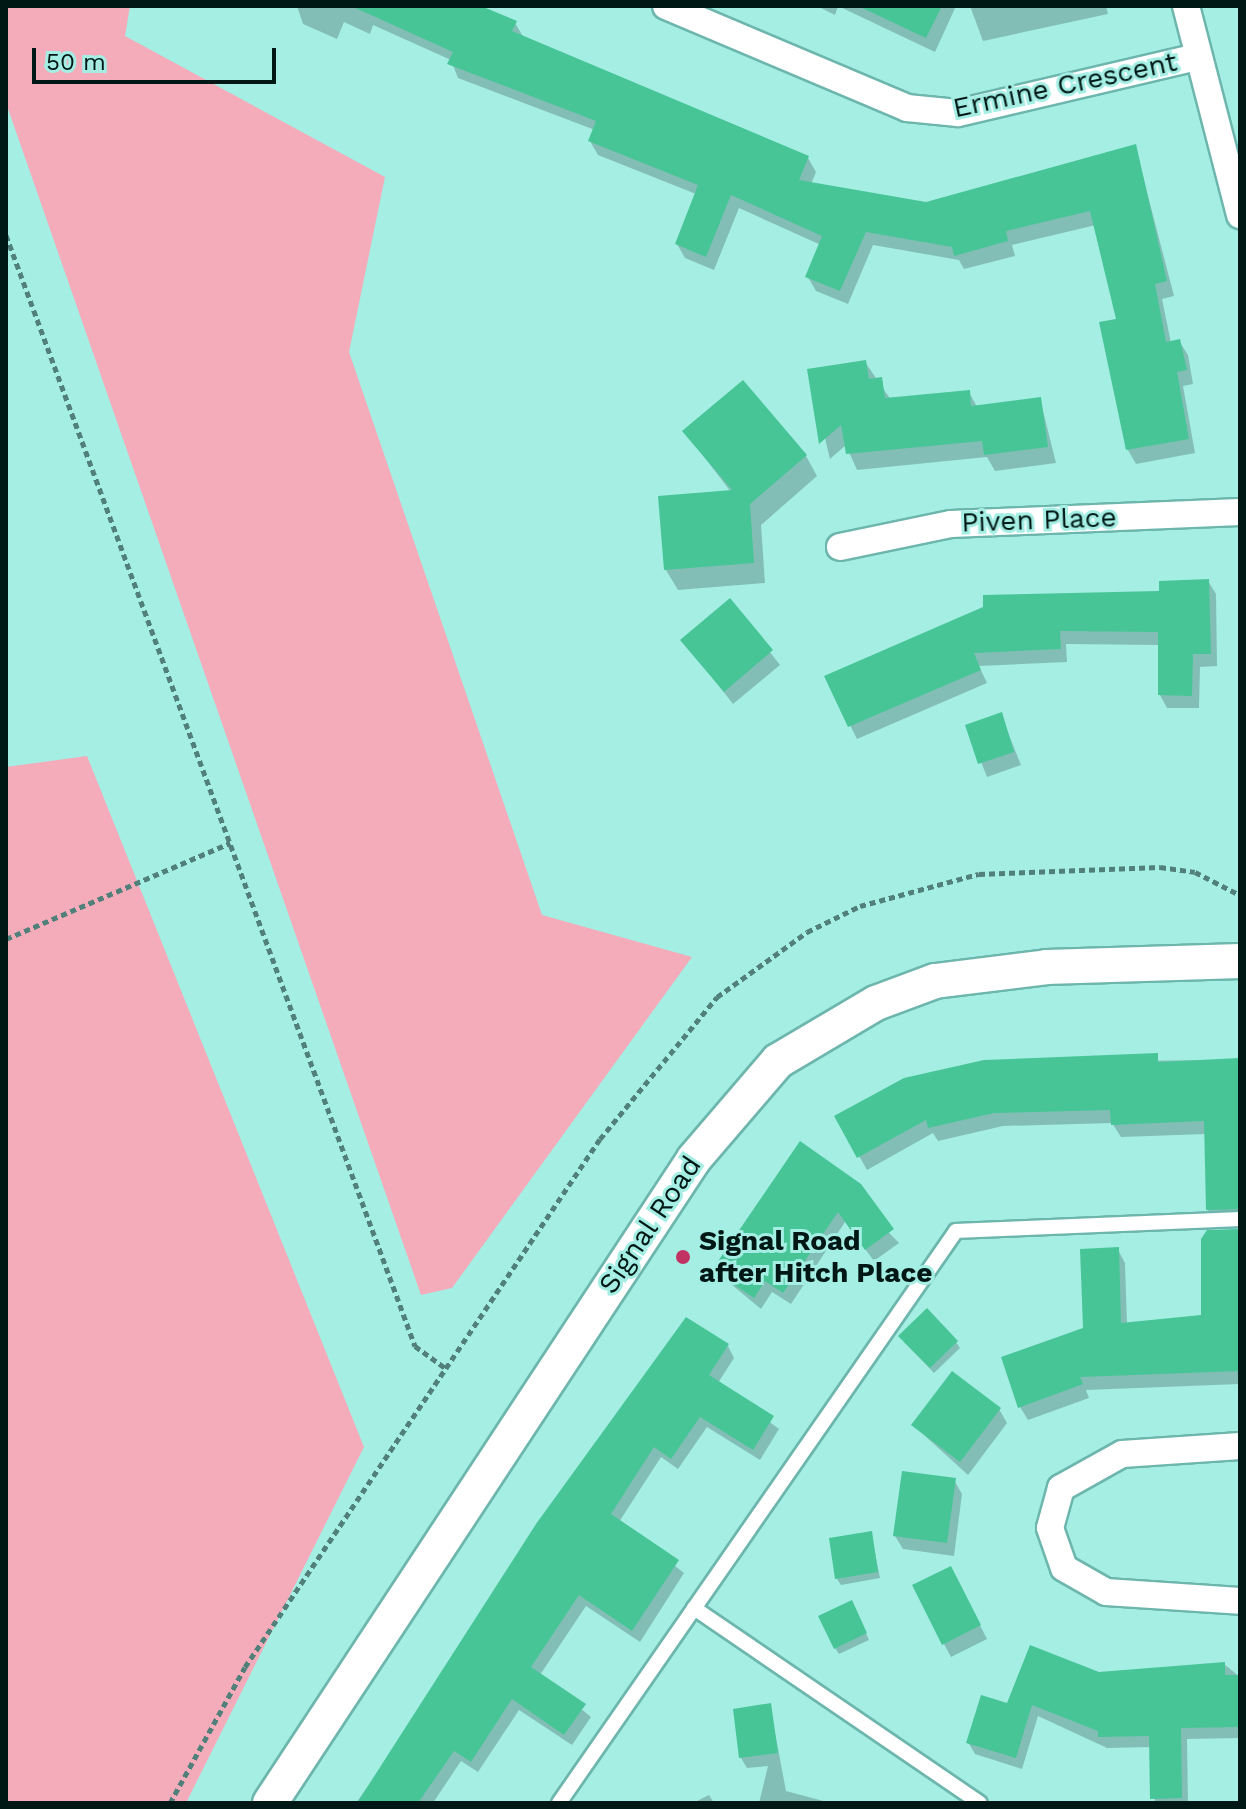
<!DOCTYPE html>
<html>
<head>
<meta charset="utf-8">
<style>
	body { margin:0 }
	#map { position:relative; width:1246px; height:1809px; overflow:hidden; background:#a4eee4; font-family:"Work Sans",sans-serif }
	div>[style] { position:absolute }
	.green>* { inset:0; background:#f4acbb }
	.shadow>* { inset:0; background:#0003 }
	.building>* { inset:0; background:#47c597 }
	.path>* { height:5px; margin-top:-2.5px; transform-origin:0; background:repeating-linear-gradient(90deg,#508079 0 6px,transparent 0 10px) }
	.roads { filter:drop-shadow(2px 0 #6db6ad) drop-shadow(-2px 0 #6db6ad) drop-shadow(0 2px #6db6ad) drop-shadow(0 -2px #6db6ad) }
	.service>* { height:14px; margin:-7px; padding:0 7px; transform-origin:7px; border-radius:7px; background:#fff }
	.minor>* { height:26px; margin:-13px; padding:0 13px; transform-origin:13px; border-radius:13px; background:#fff }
	.tertiary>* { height:34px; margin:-17px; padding:0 17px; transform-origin:17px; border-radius:17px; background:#fff }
	.dots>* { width:22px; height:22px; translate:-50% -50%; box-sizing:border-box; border:4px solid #a4eee4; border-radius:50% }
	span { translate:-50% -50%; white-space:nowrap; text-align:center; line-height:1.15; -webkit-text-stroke:6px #a4eee4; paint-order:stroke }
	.street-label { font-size:28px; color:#001815 }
	.poi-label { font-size:28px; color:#001815; font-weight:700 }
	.left { translate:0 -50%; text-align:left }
	.frame { position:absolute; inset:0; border:8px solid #001815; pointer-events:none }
	.scale { position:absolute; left:32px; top:48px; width:244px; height:36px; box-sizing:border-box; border:4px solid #001815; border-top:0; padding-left:10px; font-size:24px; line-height:28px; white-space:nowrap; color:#001815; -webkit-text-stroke:6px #a4eee4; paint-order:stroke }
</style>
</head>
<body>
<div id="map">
	<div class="green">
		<i style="clip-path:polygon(6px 6px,130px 6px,125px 36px,385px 177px,349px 352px,542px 915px,692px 957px,452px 1288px,421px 1295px,6px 103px)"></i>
		<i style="clip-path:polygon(87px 756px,364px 1447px,186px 1803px,6px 1803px,6px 767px)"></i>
	</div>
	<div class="shadow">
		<i style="clip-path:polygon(297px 6px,476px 6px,515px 23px,524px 38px,808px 158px,816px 172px,811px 184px,926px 204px,1135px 146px,1174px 296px,1162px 299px,1171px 343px,1179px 341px,1188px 355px,1193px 384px,1183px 386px,1195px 453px,1136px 464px,1128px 450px,1118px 320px,1096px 225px,1012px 245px,1015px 256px,964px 269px,959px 260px,873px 245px,848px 304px,816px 291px,808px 277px,821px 245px,739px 208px,714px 270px,685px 258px,677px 244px,696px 194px,598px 155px,590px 141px,595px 130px,458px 78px,451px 60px,373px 25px,370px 34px,344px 22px,337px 39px,303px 24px)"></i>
		<i style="clip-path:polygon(817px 6px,956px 6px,935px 52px,838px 6px,835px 15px)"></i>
		<i style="clip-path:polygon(970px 6px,1106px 6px,1108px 14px,983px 41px)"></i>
		<i style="clip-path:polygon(865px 362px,891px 400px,969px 392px,977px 407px,1040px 399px,1056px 463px,995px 471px,987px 457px,857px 470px,846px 445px,830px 459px,809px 371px)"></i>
		<i style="clip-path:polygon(685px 432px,806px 456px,817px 476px,761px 525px,765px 583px,678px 590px,666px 570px,661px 497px,731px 492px)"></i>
		<i style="clip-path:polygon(1208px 581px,1216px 594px,1217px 666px,1200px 667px,1199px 708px,1167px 708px,1160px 695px,1160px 645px,1066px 644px,1067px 662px,979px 666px,987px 683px,857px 739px,826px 677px)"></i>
		<i style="clip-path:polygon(730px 601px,780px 665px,733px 704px,683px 640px)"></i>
		<i style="clip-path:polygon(1001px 715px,1021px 765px,987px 777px,967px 726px)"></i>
		<i style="clip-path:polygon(1239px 1060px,1240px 1224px,1216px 1223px,1208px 1210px,1206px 1134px,1121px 1137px,1112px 1123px,1003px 1126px,938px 1141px,933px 1133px,867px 1170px,837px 1117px,984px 1062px)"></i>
		<i style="clip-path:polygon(801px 1144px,899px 1243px,874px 1261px,845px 1222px,791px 1304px,772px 1292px,761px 1309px,714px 1270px)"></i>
		<i style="clip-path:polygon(1240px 1229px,1240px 1384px,1086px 1390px,1089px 1398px,1028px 1420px,1020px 1407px,1085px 1329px,1118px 1250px,1125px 1263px,1127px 1324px,1203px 1317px,1208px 1232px)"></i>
		<i style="clip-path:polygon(904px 1342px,956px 1342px,960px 1348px,934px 1373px)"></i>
		<i style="clip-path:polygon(728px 1346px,734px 1358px,718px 1383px,779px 1429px,760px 1460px,707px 1427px,678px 1469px,661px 1457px,619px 1522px,684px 1573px,640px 1642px,586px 1606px,540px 1675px,591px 1717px,572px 1745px,519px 1710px,478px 1772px,461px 1761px,433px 1803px,356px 1803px,423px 1711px)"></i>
		<i style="clip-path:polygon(999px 1409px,1007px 1423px,968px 1475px,913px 1425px)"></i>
		<i style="clip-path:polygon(954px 1480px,962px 1494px,954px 1556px,903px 1549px,895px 1536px)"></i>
		<i style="clip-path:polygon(871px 1533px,880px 1578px,841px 1585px,837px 1579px)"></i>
		<i style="clip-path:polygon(958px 1582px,987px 1639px,951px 1657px,944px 1644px)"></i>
		<i style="clip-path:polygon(855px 1609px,869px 1640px,839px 1654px,835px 1648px)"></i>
		<i style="clip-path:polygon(1224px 1664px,1240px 1677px,1240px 1738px,1187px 1739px,1188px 1803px,1155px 1803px,1152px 1747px,1107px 1748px,1038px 1716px,1022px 1769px,975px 1754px,968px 1742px,1009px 1706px,1099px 1674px)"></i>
		<i style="clip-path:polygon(770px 1706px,786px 1791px,831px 1803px,759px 1803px,768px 1766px,747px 1768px,741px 1758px)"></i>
		<i style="clip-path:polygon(709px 1795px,714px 1803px,693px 1803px)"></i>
	</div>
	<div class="building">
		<i style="clip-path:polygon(351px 6px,481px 6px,517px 21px,512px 31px,809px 156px,799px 180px,926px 202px,1136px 144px,1167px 281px,1155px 284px,1166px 342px,1180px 339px,1187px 370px,1177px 372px,1189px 439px,1126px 450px,1099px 322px,1116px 319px,1090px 211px,1006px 231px,1008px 241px,954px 256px,952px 247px,866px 232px,840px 291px,805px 277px,822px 236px,731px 195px,706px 257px,675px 244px,698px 185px,588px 141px,596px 121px,447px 64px,453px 52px)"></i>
		<i style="clip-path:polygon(858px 6px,942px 6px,926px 38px)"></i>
		<i style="clip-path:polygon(866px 360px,869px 379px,882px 377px,885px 398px,970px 390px,971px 406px,1041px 397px,1048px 447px,984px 455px,982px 441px,846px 454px,841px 425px,819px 444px,807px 369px)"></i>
		<i style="clip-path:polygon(743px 380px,807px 455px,750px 504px,754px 563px,664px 570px,658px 496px,732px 490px,682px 431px)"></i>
		<i style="clip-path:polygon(1209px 579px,1211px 654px,1193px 654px,1192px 696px,1158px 695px,1158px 632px,1060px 631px,1061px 649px,974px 653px,981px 670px,848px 727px,824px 676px,983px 607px,983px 595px,1159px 591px,1159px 581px)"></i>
		<i style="clip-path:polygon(730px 598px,773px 650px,724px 692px,680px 640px)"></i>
		<i style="clip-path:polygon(1002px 712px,1014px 752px,978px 764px,965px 725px)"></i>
		<i style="clip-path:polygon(1158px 1053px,1158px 1062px,1240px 1058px,1240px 1209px,1206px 1210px,1204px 1121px,1111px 1125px,1110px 1110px,994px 1113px,928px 1128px,926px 1120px,857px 1158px,834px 1116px,904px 1078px,984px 1060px)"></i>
		<i style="clip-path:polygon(800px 1141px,861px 1184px,894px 1229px,865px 1250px,838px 1212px,783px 1293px,765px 1281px,754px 1298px,712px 1270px)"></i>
		<i style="clip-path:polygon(1240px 1229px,1240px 1371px,1080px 1377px,1083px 1384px,1018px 1408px,1001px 1357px,1083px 1328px,1080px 1249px,1119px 1247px,1121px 1323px,1201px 1315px,1201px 1239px,1207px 1230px)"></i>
		<i style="clip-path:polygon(927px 1308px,958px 1341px,930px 1368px,898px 1336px)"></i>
		<i style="clip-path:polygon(686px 1317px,729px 1344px,709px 1375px,774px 1416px,753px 1450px,700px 1417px,671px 1459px,654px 1447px,611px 1514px,679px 1560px,632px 1631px,579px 1595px,531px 1667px,586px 1704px,564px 1735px,512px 1699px,471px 1762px,454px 1751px,418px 1803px,357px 1803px,536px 1524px)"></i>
		<i style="clip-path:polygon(952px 1371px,1001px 1408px,960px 1462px,911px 1425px)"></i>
		<i style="clip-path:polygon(902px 1471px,956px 1478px,947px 1543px,893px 1536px)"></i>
		<i style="clip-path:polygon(872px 1531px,878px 1572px,835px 1579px,829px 1538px)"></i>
		<i style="clip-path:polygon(951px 1566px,981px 1625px,942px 1645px,912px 1585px)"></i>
		<i style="clip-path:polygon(852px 1600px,867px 1633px,834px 1649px,818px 1616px)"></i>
		<i style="clip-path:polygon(1030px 1645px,1099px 1672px,1225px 1662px,1225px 1675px,1240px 1675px,1240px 1727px,1181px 1728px,1182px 1798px,1150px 1799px,1149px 1736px,1098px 1737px,1098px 1731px,1032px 1705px,1016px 1758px,966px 1743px,981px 1695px,1007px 1703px)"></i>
		<i style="clip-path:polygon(771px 1703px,778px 1753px,739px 1758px,733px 1709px)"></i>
	</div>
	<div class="path">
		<i style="left:6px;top:235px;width:1184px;rotate:69.79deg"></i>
		<i style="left:415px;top:1346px;width:37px;rotate:36deg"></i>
		<i style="left:6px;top:939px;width:244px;rotate:-23.2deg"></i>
		<i style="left:170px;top:1803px;width:155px;rotate:-61.1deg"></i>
		<i style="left:245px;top:1667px;width:636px;rotate:-56.09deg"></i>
		<i style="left:600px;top:1139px;width:184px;rotate:-50.5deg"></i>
		<i style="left:717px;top:997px;width:111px;rotate:-35.8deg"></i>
		<i style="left:807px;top:932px;width:59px;rotate:-26.1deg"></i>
		<i style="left:860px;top:906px;width:123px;rotate:-15.1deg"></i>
		<i style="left:979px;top:874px;width:181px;rotate:-2.2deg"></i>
		<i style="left:1160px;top:867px;width:35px;rotate:8deg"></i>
		<i style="left:1195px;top:872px;width:51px;rotate:27.1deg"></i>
	</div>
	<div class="roads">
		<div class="service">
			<i style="left:694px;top:1608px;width:346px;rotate:34.3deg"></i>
			<i style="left:559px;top:1803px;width:696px;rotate:-55.24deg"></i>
			<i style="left:956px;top:1231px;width:284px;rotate:-2.4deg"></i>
		</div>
		<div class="minor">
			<i style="left:666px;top:6px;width:262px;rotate:22.9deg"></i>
			<i style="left:907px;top:108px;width:51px;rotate:5.6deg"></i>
			<i style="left:958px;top:113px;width:244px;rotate:-13.2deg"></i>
			<i style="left:1186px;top:6px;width:216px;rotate:75.5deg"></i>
			<i style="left:840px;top:547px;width:113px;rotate:-11.7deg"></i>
			<i style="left:951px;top:524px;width:289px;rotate:-2.4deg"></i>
			<i style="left:1240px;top:1446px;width:118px;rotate:176.1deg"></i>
			<i style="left:1122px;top:1454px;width:70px;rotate:150.9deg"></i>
			<i style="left:1061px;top:1488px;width:41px;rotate:105.4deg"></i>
			<i style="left:1050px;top:1528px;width:42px;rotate:70.7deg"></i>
			<i style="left:1064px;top:1568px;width:48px;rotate:29.7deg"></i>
			<i style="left:1106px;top:1592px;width:134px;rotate:3.8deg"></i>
		</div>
		<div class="tertiary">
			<i style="left:270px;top:1803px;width:771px;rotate:-56.64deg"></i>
			<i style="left:694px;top:1159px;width:129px;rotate:-49.4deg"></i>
			<i style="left:778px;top:1061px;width:114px;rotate:-30.6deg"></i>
			<i style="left:876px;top:1003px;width:63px;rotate:-20.4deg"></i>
			<i style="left:935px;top:981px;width:113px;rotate:-7.1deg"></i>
			<i style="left:1047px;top:967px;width:193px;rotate:-1.8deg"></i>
		</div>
	</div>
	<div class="dots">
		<i style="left:683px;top:1257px;background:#c13363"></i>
	</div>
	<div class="street-label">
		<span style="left:1065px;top:85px;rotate:-12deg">Ermine Crescent</span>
		<span style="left:1039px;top:520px;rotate:-2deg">Piven Place</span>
		<span style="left:650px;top:1225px;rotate:-56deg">Signal Road</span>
	</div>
	<div class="poi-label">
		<span class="left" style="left:699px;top:1257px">Signal Road<br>after Hitch Place</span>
	</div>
	<div class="frame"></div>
	<div class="scale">50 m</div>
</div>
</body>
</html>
